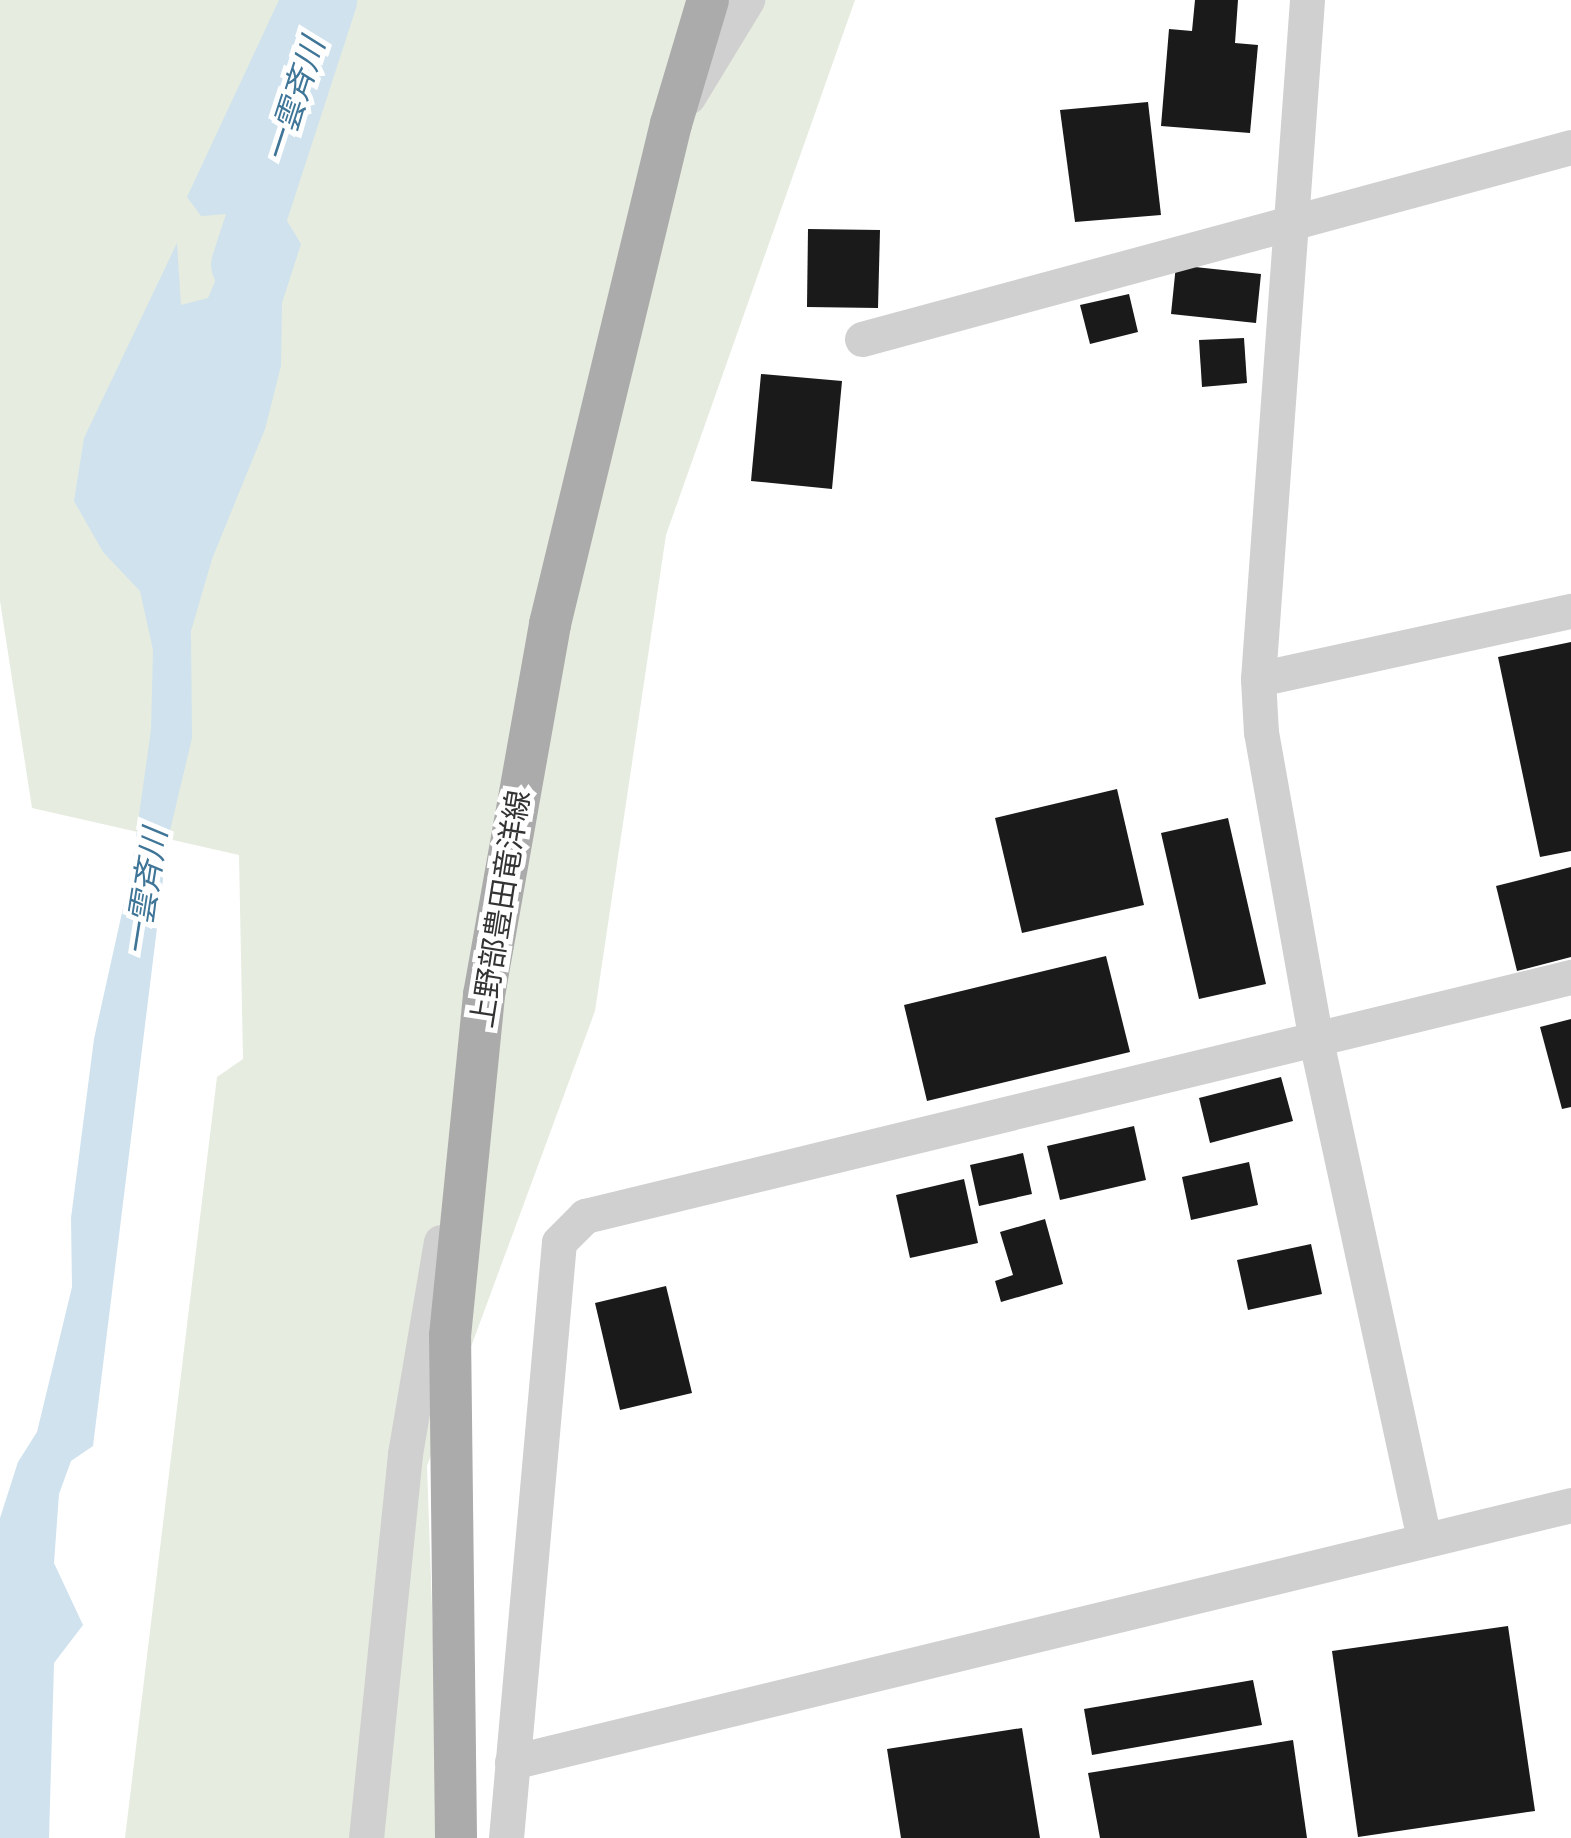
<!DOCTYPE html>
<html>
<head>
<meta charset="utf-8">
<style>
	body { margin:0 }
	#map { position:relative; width:1571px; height:1838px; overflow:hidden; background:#fff; font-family:Jost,"Noto Sans JP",sans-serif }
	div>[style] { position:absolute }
	.green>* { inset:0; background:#e6ecdf }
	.water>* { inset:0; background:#cfe2ee }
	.river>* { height:60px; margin:-30px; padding:0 30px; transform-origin:30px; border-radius:30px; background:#cfe2ee }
	.building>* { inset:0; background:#1a1a1a }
	.minor>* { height:35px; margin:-17.5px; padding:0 17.5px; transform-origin:17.5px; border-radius:17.5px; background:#d0d0d0 }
	.major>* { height:42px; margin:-21px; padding:0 21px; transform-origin:21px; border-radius:21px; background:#ababab }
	span { translate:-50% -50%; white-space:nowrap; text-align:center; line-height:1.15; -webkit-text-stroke:10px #fff; paint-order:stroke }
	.street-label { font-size:30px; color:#333 }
	.water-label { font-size:32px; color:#3f7597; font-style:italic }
</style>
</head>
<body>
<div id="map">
	<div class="green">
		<i style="clip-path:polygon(0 0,855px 0,666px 535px,595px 1011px,427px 1466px,440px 1838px,125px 1838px,217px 1077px,243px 1059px,239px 855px,32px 808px,0 601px)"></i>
	</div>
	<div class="water">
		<i style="clip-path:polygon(279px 0,346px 0,252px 163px,301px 244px,282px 303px,281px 366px,265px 429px,212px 559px,191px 631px,192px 738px,168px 839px,93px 1446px,71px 1461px,59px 1494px,54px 1563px,83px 1625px,54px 1663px,49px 1838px,0 1838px,0 1518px,18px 1462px,37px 1432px,72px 1287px,71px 1218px,94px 1039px,131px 872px,151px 730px,153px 650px,140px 591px,103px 552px,74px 501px,84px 438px,177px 243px,181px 305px,208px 298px,231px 244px,227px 214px,201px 216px,187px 197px)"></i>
	</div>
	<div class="river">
		<i style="left:241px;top:265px;width:279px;rotate:-72deg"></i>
	</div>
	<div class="building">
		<i style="clip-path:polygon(1195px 0,1238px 0,1235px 43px,1258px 45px,1250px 133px,1161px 126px,1169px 29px,1192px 31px)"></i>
		<i style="clip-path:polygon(1148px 102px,1161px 215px,1075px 222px,1060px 110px)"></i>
		<i style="clip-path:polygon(808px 229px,880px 230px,878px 308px,807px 307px)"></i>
		<i style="clip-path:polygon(1176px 265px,1261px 274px,1256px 323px,1171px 314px)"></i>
		<i style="clip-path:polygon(1129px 294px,1138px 332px,1090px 344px,1080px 305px)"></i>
		<i style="clip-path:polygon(1244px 338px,1247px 383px,1202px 387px,1199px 340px)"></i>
		<i style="clip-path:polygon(761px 374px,842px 381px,832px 489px,751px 481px)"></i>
		<i style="clip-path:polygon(1571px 642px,1571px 851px,1540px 857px,1498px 657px)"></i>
		<i style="clip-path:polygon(1117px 789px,1144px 905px,1022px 933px,995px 818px)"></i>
		<i style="clip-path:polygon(1228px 818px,1266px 984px,1199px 999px,1161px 833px)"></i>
		<i style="clip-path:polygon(1571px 867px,1571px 957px,1517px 971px,1496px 886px)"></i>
		<i style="clip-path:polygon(1106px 956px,1130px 1052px,927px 1101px,904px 1005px)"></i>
		<i style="clip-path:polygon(1571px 1019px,1571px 1107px,1562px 1109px,1540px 1027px)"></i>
		<i style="clip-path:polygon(1281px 1077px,1293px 1121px,1210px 1143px,1199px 1098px)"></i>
		<i style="clip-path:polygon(1134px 1126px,1146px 1180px,1060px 1200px,1047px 1146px)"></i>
		<i style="clip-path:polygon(1023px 1153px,1032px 1194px,979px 1206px,970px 1165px)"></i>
		<i style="clip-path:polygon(1249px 1162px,1258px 1205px,1191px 1220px,1182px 1177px)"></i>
		<i style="clip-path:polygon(964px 1179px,978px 1243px,910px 1258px,896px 1195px)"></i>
		<i style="clip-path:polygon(1045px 1219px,1063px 1284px,1001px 1302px,995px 1281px,1013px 1275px,1000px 1232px)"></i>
		<i style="clip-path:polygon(1311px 1244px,1322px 1294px,1248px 1310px,1237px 1260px)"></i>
		<i style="clip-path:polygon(666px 1286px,692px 1393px,620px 1410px,595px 1303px)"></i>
		<i style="clip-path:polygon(1508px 1626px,1535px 1811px,1358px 1837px,1332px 1651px)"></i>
		<i style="clip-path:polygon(1253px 1680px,1262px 1725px,1092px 1755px,1084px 1709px)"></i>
		<i style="clip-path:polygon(1022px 1728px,1040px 1838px,901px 1838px,887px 1749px)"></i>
		<i style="clip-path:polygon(1293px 1740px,1307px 1838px,1100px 1838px,1088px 1773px)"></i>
	</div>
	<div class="minor">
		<i style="left:1307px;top:0;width:681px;rotate:94.13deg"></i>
		<i style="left:1258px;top:679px;width:53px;rotate:86.8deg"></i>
		<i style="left:1261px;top:732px;width:309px;rotate:79.9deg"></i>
		<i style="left:1315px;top:1036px;width:515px;rotate:77.77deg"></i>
		<i style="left:688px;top:97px;width:114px;rotate:-58.7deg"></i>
		<i style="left:862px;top:339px;width:735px;rotate:-15.15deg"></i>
		<i style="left:1258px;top:679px;width:320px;rotate:-12.3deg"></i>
		<i style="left:512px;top:1762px;width:1090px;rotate:-13.64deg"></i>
		<i style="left:366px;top:1838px;width:386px;rotate:-84.2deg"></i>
		<i style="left:405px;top:1454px;width:215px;rotate:-80.4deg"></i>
		<i style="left:506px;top:1838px;width:598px;rotate:-84.92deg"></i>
		<i style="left:559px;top:1242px;width:37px;rotate:-45deg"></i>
		<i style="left:585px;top:1216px;width:1015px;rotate:-13.63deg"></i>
	</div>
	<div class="major">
		<i style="left:456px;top:1838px;width:502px;rotate:-90.68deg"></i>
		<i style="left:450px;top:1336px;width:343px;rotate:-84.3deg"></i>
		<i style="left:484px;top:995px;width:377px;rotate:-79.9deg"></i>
		<i style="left:550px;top:624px;width:514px;rotate:-76.4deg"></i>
		<i style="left:671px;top:124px;width:129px;rotate:-73.4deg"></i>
	</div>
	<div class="street-label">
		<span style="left:501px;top:909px;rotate:-81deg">上野部豊田竜洋線</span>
	</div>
	<div class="water-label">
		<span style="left:295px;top:100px;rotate:-72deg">一雲斉川</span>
		<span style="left:146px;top:892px;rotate:-81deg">一雲斉川</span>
	</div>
</div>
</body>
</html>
